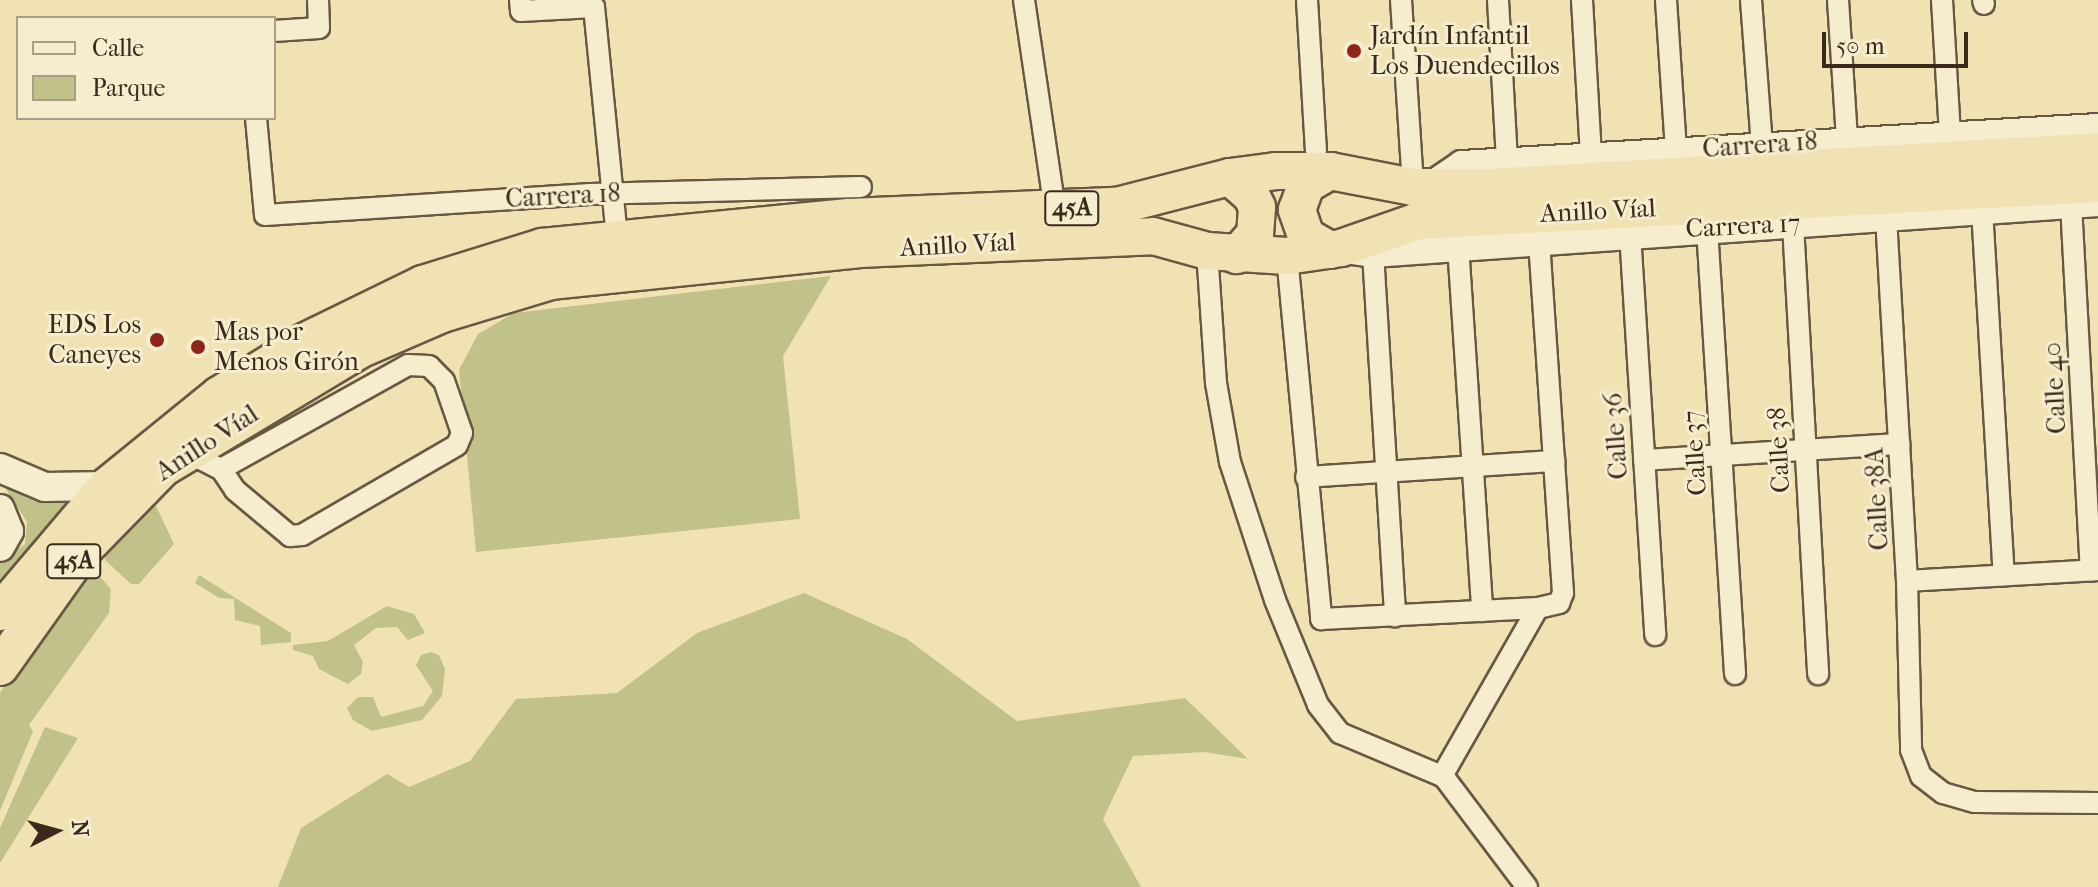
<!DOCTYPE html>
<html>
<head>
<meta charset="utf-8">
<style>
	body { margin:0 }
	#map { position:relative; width:2098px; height:887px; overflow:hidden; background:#f1e2b4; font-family:"IM FELL French Canon",serif }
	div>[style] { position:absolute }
	.green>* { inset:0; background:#c0c289 }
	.roads { filter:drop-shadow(2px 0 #685842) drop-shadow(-2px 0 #685842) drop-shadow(0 2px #685842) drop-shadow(0 -2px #685842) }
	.street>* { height:20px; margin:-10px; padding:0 10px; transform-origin:10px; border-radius:10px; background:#f6ecce }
	.secondary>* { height:28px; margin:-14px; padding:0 14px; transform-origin:14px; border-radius:14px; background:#f6ecce }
	.highway>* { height:36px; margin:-18px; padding:0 18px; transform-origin:18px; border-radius:18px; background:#f1e2b4 }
	.dots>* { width:22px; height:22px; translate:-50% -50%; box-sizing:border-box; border:4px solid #f6ecce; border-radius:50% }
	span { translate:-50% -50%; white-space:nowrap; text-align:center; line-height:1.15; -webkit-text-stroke:6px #f6ecce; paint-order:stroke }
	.shield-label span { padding:2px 6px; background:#f6ecce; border:2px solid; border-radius:6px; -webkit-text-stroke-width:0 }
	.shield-label { font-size:24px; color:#3a2a1c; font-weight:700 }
	.poi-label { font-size:26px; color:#3a2a1c }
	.left { translate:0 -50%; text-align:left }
	.right { translate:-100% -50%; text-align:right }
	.street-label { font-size:26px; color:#3a2a1c }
	.legend { position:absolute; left:16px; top:16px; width:260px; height:104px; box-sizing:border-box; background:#f6ecce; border:2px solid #ab9e87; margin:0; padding:10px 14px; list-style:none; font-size:24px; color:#3a2a1c }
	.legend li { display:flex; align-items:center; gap:16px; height:40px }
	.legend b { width:40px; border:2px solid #ab9e87 }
	.north { position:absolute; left:16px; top:791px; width:80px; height:80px; -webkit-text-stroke:6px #f6ecce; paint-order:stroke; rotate:84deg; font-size:22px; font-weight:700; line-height:32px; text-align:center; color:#3a2a1c }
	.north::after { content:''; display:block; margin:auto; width:28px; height:36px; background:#3a2a1c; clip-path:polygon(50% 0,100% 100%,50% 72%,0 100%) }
	.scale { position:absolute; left:1822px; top:32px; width:146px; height:36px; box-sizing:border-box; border:4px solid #3a2a1c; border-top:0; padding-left:10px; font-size:24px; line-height:28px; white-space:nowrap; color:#3a2a1c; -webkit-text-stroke:6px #f6ecce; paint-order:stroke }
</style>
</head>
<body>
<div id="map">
	<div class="green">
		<i style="clip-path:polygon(831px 276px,783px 356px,800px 519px,476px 552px,459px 370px,478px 334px,514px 313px)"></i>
		<i style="clip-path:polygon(0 480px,27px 498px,71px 500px,0 591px,0 562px,25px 544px,27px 522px)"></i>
		<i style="clip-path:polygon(156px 506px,174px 544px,139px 584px,131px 584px,105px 560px,108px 543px,144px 508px)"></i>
		<i style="clip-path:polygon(93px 569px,111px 589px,109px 613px,29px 725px,33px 731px,0 811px,0 693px,42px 624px)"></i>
		<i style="clip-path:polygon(199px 575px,291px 633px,291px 642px,261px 645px,260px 626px,235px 620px,234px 599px,219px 598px,195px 583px)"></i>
		<i style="clip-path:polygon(804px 593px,907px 639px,1017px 721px,1185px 698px,1248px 759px,1204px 752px,1133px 756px,1103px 819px,1141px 887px,278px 887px,301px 828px,387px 774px,409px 787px,470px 761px,516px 699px,617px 693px,697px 633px)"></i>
		<i style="clip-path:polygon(387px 606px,414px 614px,425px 633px,408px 640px,397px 627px,376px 628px,354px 645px,363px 662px,361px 674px,348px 684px,319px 669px,313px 656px,293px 650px,293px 645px,328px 641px)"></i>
		<i style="clip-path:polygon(431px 652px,439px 655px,445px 669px,442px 696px,422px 720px,372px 731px,353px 720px,347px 708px,358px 697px,373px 697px,381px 717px,423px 706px,433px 691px,416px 665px,421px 655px)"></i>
		<i style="clip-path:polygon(45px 727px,78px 738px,0 863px,0 828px)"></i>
	</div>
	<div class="roads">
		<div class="street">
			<i style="left:520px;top:0;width:11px;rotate:85deg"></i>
			<i style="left:521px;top:11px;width:73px;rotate:-3.1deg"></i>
			<i style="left:594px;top:7px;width:230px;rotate:84.3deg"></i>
			<i style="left:1024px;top:0;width:211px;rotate:81.6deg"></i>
			<i style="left:1307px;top:0;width:151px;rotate:86.6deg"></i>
			<i style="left:1401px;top:0;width:187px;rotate:86.3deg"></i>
			<i style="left:1498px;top:0;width:162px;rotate:86.8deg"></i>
			<i style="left:1582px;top:0;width:157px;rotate:86.7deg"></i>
			<i style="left:1666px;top:0;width:151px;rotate:86.2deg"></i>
			<i style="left:1751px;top:0;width:145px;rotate:85.7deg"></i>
			<i style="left:1838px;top:0;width:140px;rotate:86.3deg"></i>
			<i style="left:1942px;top:0;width:135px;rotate:86.6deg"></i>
			<i style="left:1983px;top:0;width:4px;rotate:76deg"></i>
			<i style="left:274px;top:31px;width:45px;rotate:-3.8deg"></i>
			<i style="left:319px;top:28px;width:28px;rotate:-92deg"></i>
			<i style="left:256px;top:118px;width:97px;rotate:84.7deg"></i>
			<i style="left:265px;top:215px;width:326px;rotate:-3.7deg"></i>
			<i style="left:590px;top:194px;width:271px;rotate:-1.5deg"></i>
			<i style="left:2071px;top:204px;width:367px;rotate:86.9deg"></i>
			<i style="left:1982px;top:209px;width:367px;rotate:86.6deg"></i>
			<i style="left:1886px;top:217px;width:365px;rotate:86.7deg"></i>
			<i style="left:1907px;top:581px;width:169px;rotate:88.6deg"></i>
			<i style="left:1911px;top:750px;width:28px;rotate:69deg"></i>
			<i style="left:1921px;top:776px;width:28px;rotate:38deg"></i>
			<i style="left:1943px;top:793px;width:33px;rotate:16deg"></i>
			<i style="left:1975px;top:802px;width:123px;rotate:0.5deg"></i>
			<i style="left:1793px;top:224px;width:451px;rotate:86.8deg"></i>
			<i style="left:1707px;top:228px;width:447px;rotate:86.4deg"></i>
			<i style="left:1630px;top:233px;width:403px;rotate:86.4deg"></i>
			<i style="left:1458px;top:245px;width:367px;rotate:86.2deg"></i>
			<i style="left:1207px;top:251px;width:132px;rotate:86.1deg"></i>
			<i style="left:1216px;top:383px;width:80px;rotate:80deg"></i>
			<i style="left:1230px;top:462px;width:145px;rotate:71.9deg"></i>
			<i style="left:1275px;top:600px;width:113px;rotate:67.7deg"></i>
			<i style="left:1318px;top:705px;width:36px;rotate:52deg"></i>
			<i style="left:1340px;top:733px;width:113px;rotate:22.9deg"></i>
			<i style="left:1444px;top:777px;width:138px;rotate:53deg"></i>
			<i style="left:1373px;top:253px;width:364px;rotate:86.5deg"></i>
			<i style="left:1287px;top:256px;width:365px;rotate:84.6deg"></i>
			<i style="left:1321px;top:619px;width:217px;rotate:-2.9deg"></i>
			<i style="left:1538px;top:608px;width:22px;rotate:-13deg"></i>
			<i style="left:1559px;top:603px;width:11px;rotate:-68deg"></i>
			<i style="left:1563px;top:593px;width:355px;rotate:-93.9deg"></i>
			<i style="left:187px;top:452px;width:38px;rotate:27deg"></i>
			<i style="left:221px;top:469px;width:25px;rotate:56deg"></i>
			<i style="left:235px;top:490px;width:72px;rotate:39.9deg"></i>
			<i style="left:290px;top:536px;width:12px;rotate:-5deg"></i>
			<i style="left:302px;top:535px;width:179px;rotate:-30.1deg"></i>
			<i style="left:457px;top:445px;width:13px;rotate:-67deg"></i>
			<i style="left:462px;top:433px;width:55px;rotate:-109.1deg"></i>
			<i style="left:444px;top:381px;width:21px;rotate:-135deg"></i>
			<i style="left:429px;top:366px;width:21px;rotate:-177deg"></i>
			<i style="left:408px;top:365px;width:214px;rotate:150.9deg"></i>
			<i style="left:1644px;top:460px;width:256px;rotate:-3.6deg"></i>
			<i style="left:1306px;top:477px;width:249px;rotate:-3.7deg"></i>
			<i style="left:1907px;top:581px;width:191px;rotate:-3.3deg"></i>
			<i style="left:1442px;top:776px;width:193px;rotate:-60.3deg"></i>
		</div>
		<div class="secondary">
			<i style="left:1428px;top:188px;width:41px;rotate:-34.1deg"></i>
			<i style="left:1462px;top:165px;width:637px;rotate:-3.33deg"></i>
			<i style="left:1345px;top:249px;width:28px;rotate:8deg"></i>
			<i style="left:1373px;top:253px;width:727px;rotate:-4.02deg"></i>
			<i style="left:0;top:468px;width:49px;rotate:22.9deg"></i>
			<i style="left:45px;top:487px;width:62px;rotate:-0.9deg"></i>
			<i style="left:0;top:509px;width:24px;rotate:68deg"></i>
			<i style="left:9px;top:531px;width:18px;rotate:119deg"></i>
		</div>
		<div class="highway">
			<i style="left:1230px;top:177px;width:28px;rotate:41deg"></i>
			<i style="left:1251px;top:195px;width:13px;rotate:63deg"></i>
			<i style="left:1257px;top:207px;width:27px;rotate:94deg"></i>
			<i style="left:1255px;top:234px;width:28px;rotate:131deg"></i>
			<i style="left:1330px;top:250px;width:28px;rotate:-150deg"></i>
			<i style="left:1306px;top:236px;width:28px;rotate:-109deg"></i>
			<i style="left:1297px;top:210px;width:27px;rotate:-70deg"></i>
			<i style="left:1306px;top:185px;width:28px;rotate:-30deg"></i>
			<i style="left:0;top:612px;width:165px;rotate:-49.7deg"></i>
			<i style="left:107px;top:486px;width:144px;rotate:-39.1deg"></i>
			<i style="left:219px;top:395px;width:102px;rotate:-31.8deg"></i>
			<i style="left:306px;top:341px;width:130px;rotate:-26deg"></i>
			<i style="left:423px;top:284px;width:125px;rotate:-17.3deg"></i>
			<i style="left:542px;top:247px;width:308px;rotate:-5.6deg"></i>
			<i style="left:849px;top:217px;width:268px;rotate:-2.4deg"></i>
			<i style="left:1117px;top:206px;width:117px;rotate:-14.4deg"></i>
			<i style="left:1230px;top:177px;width:46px;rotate:-7.4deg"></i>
			<i style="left:1276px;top:171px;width:54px"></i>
			<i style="left:1330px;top:171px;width:85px;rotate:10.9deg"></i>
			<i style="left:1413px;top:187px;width:77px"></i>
			<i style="left:1490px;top:187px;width:609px;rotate:-3.39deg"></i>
			<i style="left:0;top:667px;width:145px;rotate:-54.6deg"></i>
			<i style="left:84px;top:549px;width:113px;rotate:-45.7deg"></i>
			<i style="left:163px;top:468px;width:229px;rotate:-31deg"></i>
			<i style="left:359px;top:350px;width:90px;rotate:-23.4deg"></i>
			<i style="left:442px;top:314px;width:114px;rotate:-16.8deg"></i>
			<i style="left:551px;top:281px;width:310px;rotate:-5.9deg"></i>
			<i style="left:859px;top:249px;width:294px;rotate:-2.5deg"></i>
			<i style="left:1153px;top:236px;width:56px;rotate:15.5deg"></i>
			<i style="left:1207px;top:251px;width:80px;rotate:3.6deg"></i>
			<i style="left:1287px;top:256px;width:55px;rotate:-8.4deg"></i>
			<i style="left:1341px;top:248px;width:82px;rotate:-19.3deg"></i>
			<i style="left:1418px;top:221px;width:681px;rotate:-3.11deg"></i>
		</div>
	</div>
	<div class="dots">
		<i style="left:1354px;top:51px;background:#8f2418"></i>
		<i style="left:157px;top:340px;background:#8f2418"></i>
		<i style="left:198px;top:347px;background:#8f2418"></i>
	</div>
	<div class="shield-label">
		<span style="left:1072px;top:208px">45A</span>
		<span style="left:74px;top:561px">45A</span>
	</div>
	<div class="poi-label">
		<span class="left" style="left:1370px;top:51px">Jardín Infantil<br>Los Duendecillos</span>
		<span class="right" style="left:141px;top:340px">EDS Los<br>Caneyes</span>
		<span class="left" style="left:214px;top:347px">Mas por<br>Menos Girón</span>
	</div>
	<div class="street-label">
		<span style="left:1760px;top:145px;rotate:-4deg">Carrera 18</span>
		<span style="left:563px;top:196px;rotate:-3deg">Carrera 18</span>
		<span style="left:1598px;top:211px;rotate:-3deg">Anillo Víal</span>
		<span style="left:1743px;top:226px;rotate:-3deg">Carrera 17</span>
		<span style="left:958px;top:245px;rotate:-3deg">Anillo Víal</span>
		<span style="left:2055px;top:388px;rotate:-93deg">Calle 40</span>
		<span style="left:1616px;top:436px;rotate:-94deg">Calle 36</span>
		<span style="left:207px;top:443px;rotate:-33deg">Anillo Víal</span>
		<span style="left:1779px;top:450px;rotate:-93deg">Calle 38</span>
		<span style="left:1695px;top:453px;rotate:-94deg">Calle 37</span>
		<span style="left:1877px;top:499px;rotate:-93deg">Calle 38A</span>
	</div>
	<ul class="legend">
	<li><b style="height:10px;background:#f6ecce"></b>Calle</li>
	<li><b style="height:22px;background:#c0c289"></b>Parque</li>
	</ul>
	<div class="north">N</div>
	<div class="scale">50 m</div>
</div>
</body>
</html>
